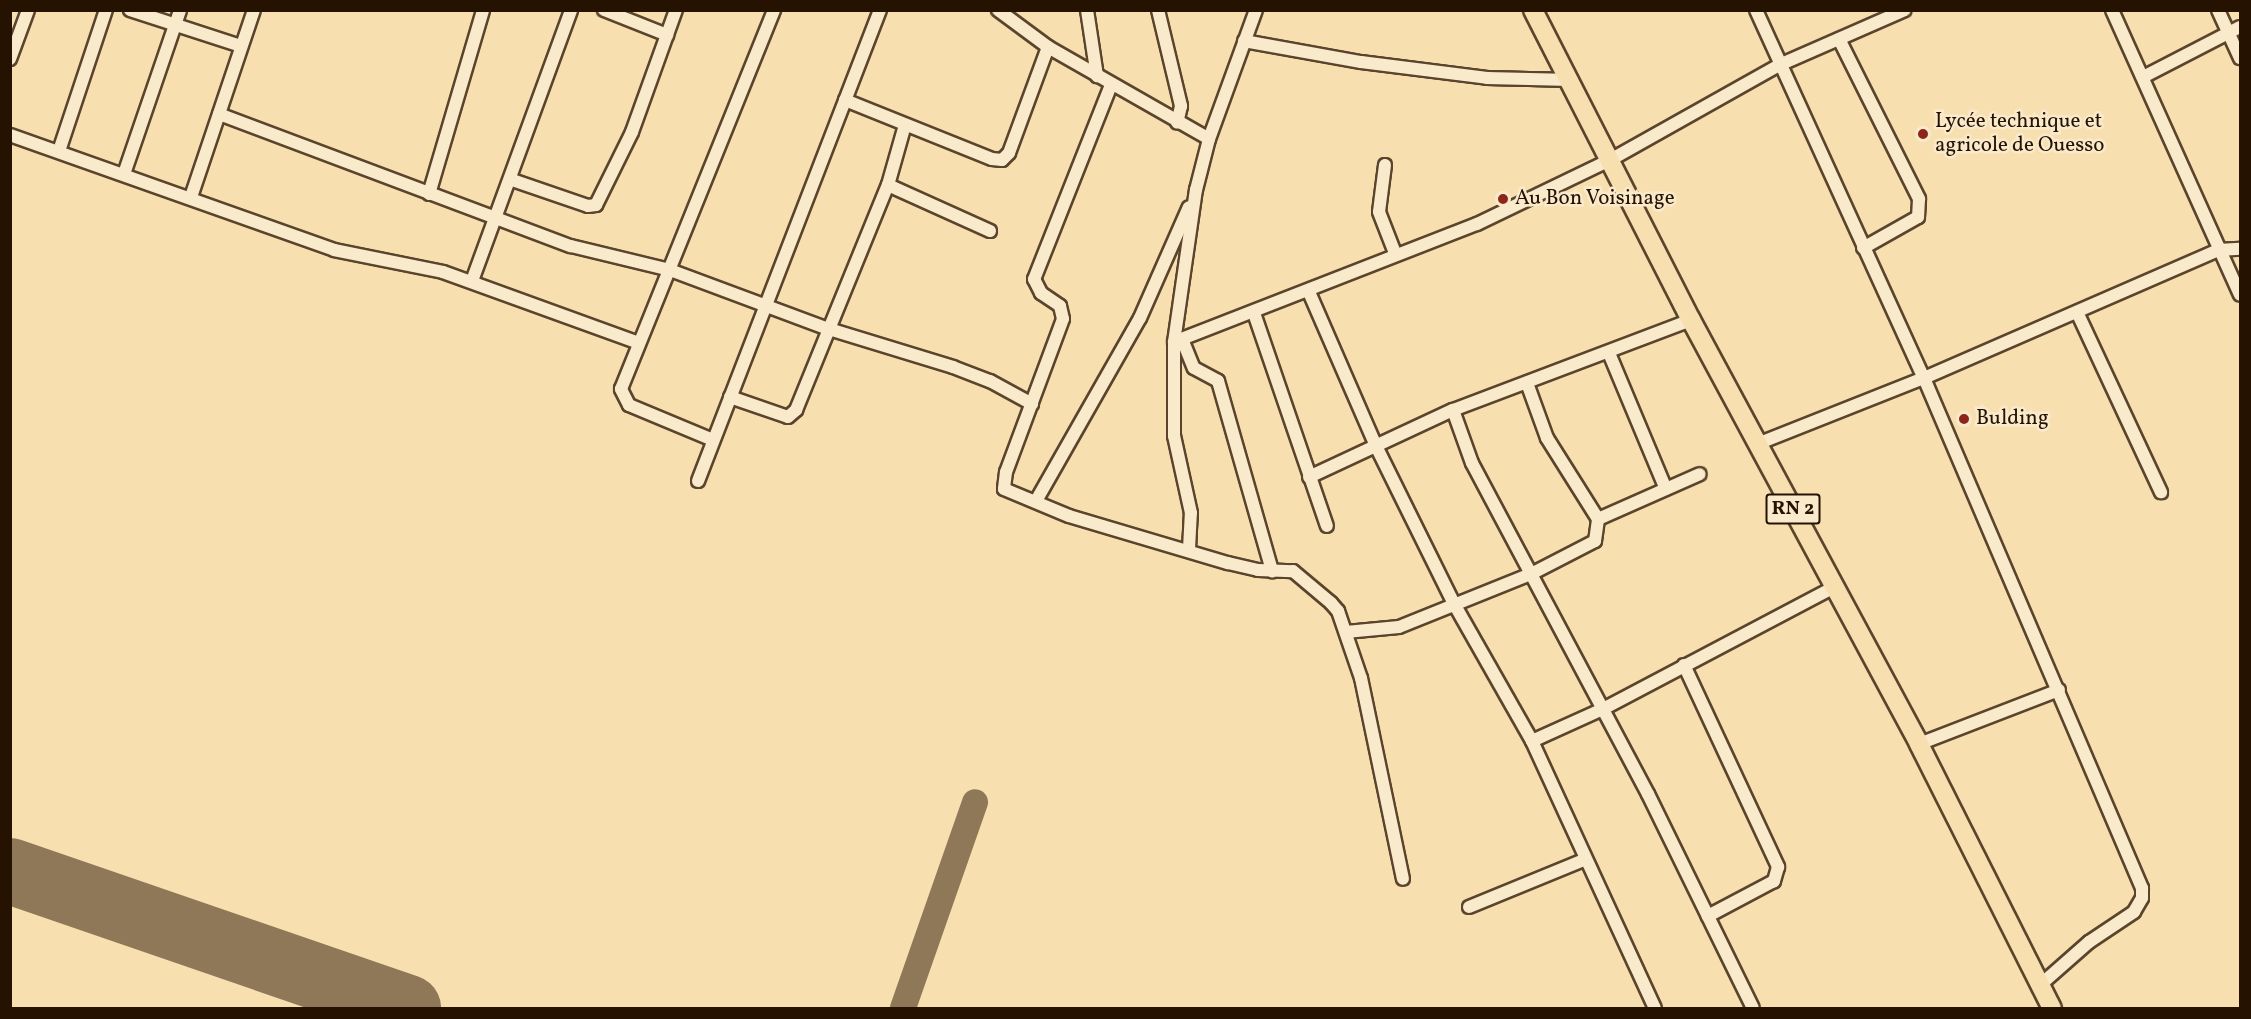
<!DOCTYPE html>
<html>
<head>
<meta charset="utf-8">
<style>
	body { margin:0 }
	#map { position:relative; width:2251px; height:1019px; overflow:hidden; background:#f7dfb0; font-family:Vollkorn,serif }
	div>[style] { position:absolute }
	.taxiway>* { height:26px; margin:-13px; padding:0 13px; transform-origin:13px; border-radius:13px; background:#8e7858 }
	.runway>* { height:66px; margin:-33px; padding:0 33px; transform-origin:33px; border-radius:33px; background:#8e7858 }
	.roads { filter:drop-shadow(2px 0 #5a452c) drop-shadow(-2px 0 #5a452c) drop-shadow(0 2px #5a452c) drop-shadow(0 -2px #5a452c) }
	.minor>* { height:12px; margin:-6px; padding:0 6px; transform-origin:6px; border-radius:6px; background:#faeacc }
	.highway>* { height:18px; margin:-9px; padding:0 9px; transform-origin:9px; border-radius:9px; background:#f7dfb0 }
	.dots>* { width:16px; height:16px; translate:-50% -50%; box-sizing:border-box; border:3px solid #faeacc; border-radius:50% }
	span { translate:-50% -50%; white-space:nowrap; text-align:center; line-height:1.15; -webkit-text-stroke:5px #faeacc; paint-order:stroke }
	.shield-label span { padding:2px 4px; background:#faeacc; border:2px solid; border-radius:4px; -webkit-text-stroke-width:0 }
	.shield-label { font-size:20px; color:#261200; font-weight:700 }
	.poi-label { font-size:21px; color:#261200 }
	.left { translate:0 -50%; text-align:left }
	.frame { position:absolute; inset:0; border:12px solid #261200; pointer-events:none }
</style>
</head>
<body>
<div id="map">
	<div class="taxiway">
		<i style="left:903px;top:1008px;width:218px;rotate:-70.7deg"></i>
	</div>
	<div class="runway">
		<i style="left:10px;top:871px;width:421px;rotate:19deg"></i>
	</div>
	<div class="roads">
		<div class="minor">
			<i style="left:130px;top:10px;width:117px;rotate:18deg"></i>
			<i style="left:604px;top:10px;width:68px;rotate:21.6deg"></i>
			<i style="left:998px;top:10px;width:62px;rotate:36.5deg"></i>
			<i style="left:1048px;top:47px;width:185px;rotate:29.7deg"></i>
			<i style="left:1087px;top:10px;width:67px;rotate:81.4deg"></i>
			<i style="left:1158px;top:10px;width:99px;rotate:76.5deg"></i>
			<i style="left:1181px;top:106px;width:17px;rotate:103deg"></i>
			<i style="left:1756px;top:10px;width:405px;rotate:65.5deg"></i>
			<i style="left:1924px;top:378px;width:555px;rotate:66.86deg"></i>
			<i style="left:2142px;top:888px;width:10px;rotate:90deg"></i>
			<i style="left:2142px;top:898px;width:16px;rotate:120deg"></i>
			<i style="left:2134px;top:912px;width:54px;rotate:146.3deg"></i>
			<i style="left:2089px;top:942px;width:65px;rotate:138.7deg"></i>
			<i style="left:2112px;top:10px;width:312px;rotate:65.8deg"></i>
			<i style="left:2218px;top:10px;width:53px;rotate:65.4deg"></i>
			<i style="left:1839px;top:39px;width:179px;rotate:63.4deg"></i>
			<i style="left:1919px;top:199px;width:18px;rotate:93deg"></i>
			<i style="left:1918px;top:217px;width:63px;rotate:150.6deg"></i>
			<i style="left:1244px;top:41px;width:119px;rotate:10.2deg"></i>
			<i style="left:1361px;top:62px;width:127px;rotate:7.2deg"></i>
			<i style="left:1487px;top:78px;width:84px;rotate:1.4deg"></i>
			<i style="left:10px;top:59px;width:52px;rotate:-69.8deg"></i>
			<i style="left:2143px;top:77px;width:109px;rotate:-27.3deg"></i>
			<i style="left:1111px;top:85px;width:209px;rotate:111.6deg"></i>
			<i style="left:1034px;top:279px;width:16px;rotate:63deg"></i>
			<i style="left:1041px;top:293px;width:23px;rotate:34deg"></i>
			<i style="left:1060px;top:306px;width:13px;rotate:77deg"></i>
			<i style="left:1063px;top:319px;width:163px;rotate:110.4deg"></i>
			<i style="left:1006px;top:472px;width:17px;rotate:97deg"></i>
			<i style="left:1004px;top:489px;width:70px;rotate:22.6deg"></i>
			<i style="left:1069px;top:516px;width:166px;rotate:16.5deg"></i>
			<i style="left:1228px;top:563px;width:31px;rotate:13deg"></i>
			<i style="left:1258px;top:570px;width:35px;rotate:2deg"></i>
			<i style="left:1293px;top:571px;width:50px;rotate:40.1deg"></i>
			<i style="left:1331px;top:603px;width:11px;rotate:49deg"></i>
			<i style="left:1338px;top:611px;width:71px;rotate:71.1deg"></i>
			<i style="left:1361px;top:678px;width:205px;rotate:78.2deg"></i>
			<i style="left:845px;top:100px;width:158px;rotate:21.9deg"></i>
			<i style="left:992px;top:159px;width:10px;rotate:6deg"></i>
			<i style="left:1002px;top:160px;width:10px;rotate:-45deg"></i>
			<i style="left:1009px;top:153px;width:113px;rotate:-69.8deg"></i>
			<i style="left:219px;top:114px;width:376px;rotate:20.6deg"></i>
			<i style="left:571px;top:246px;width:102px;rotate:13.6deg"></i>
			<i style="left:670px;top:270px;width:170px;rotate:20.4deg"></i>
			<i style="left:829px;top:329px;width:130px;rotate:17deg"></i>
			<i style="left:953px;top:367px;width:40px;rotate:21deg"></i>
			<i style="left:990px;top:381px;width:48px;rotate:28.7deg"></i>
			<i style="left:10px;top:135px;width:344px;rotate:19.5deg"></i>
			<i style="left:334px;top:250px;width:111px;rotate:11.4deg"></i>
			<i style="left:443px;top:272px;width:208px;rotate:19.9deg"></i>
			<i style="left:59px;top:151px;width:149px;rotate:-71.6deg"></i>
			<i style="left:1385px;top:165px;width:47px;rotate:97.3deg"></i>
			<i style="left:1379px;top:212px;width:44px;rotate:68.7deg"></i>
			<i style="left:124px;top:174px;width:173px;rotate:-71.1deg"></i>
			<i style="left:512px;top:180px;width:80px;rotate:18.9deg"></i>
			<i style="left:588px;top:206px;width:8px;rotate:-7deg"></i>
			<i style="left:596px;top:205px;width:81px;rotate:-63.7deg"></i>
			<i style="left:632px;top:132px;width:130px;rotate:-70.2deg"></i>
			<i style="left:888px;top:185px;width:112px;rotate:24.3deg"></i>
			<i style="left:429px;top:194px;width:192px;rotate:-73.6deg"></i>
			<i style="left:191px;top:197px;width:197px;rotate:-71.4deg"></i>
			<i style="left:472px;top:281px;width:289px;rotate:-69.9deg"></i>
			<i style="left:1309px;top:292px;width:166px;rotate:66.5deg"></i>
			<i style="left:1375px;top:444px;width:176px;rotate:63.7deg"></i>
			<i style="left:1453px;top:602px;width:160px;rotate:60.4deg"></i>
			<i style="left:1532px;top:741px;width:294px;rotate:65.3deg"></i>
			<i style="left:2077px;top:312px;width:199px;rotate:65deg"></i>
			<i style="left:1254px;top:313px;width:225px;rotate:71.1deg"></i>
			<i style="left:1182px;top:339px;width:31px;rotate:68deg"></i>
			<i style="left:1194px;top:368px;width:27px;rotate:28deg"></i>
			<i style="left:1218px;top:381px;width:198px;rotate:74.1deg"></i>
			<i style="left:1174px;top:342px;width:325px;rotate:-21.3deg"></i>
			<i style="left:1477px;top:224px;width:148px;rotate:-25.7deg"></i>
			<i style="left:1610px;top:160px;width:194px;rotate:-29.3deg"></i>
			<i style="left:1779px;top:65px;width:137px;rotate:-23.6deg"></i>
			<i style="left:1609px;top:353px;width:147px;rotate:67.3deg"></i>
			<i style="left:730px;top:397px;width:61px;rotate:19deg"></i>
			<i style="left:788px;top:417px;width:11px;rotate:-41deg"></i>
			<i style="left:796px;top:410px;width:243px;rotate:-67.8deg"></i>
			<i style="left:888px;top:185px;width:62px;rotate:-74.2deg"></i>
			<i style="left:1453px;top:410px;width:56px;rotate:70.3deg"></i>
			<i style="left:1472px;top:463px;width:375px;rotate:62deg"></i>
			<i style="left:1648px;top:794px;width:238px;rotate:63.9deg"></i>
			<i style="left:713px;top:440px;width:91px;rotate:-157.4deg"></i>
			<i style="left:629px;top:405px;width:18px;rotate:-117deg"></i>
			<i style="left:621px;top:389px;width:409px;rotate:-68deg"></i>
			<i style="left:1757px;top:444px;width:180px;rotate:-21.6deg"></i>
			<i style="left:1924px;top:378px;width:321px;rotate:-23.5deg"></i>
			<i style="left:2218px;top:250px;width:22px;rotate:-3deg"></i>
			<i style="left:1309px;top:477px;width:159px;rotate:-25deg"></i>
			<i style="left:1453px;top:410px;width:254px;rotate:-20.7deg"></i>
			<i style="left:698px;top:481px;width:505px;rotate:-68.87deg"></i>
			<i style="left:1036px;top:501px;width:210px;rotate:-60.4deg"></i>
			<i style="left:1140px;top:318px;width:121px;rotate:-66.2deg"></i>
			<i style="left:1598px;top:519px;width:111px;rotate:-23.8deg"></i>
			<i style="left:1189px;top:549px;width:36px;rotate:-87deg"></i>
			<i style="left:1191px;top:513px;width:79px;rotate:-102.4deg"></i>
			<i style="left:1174px;top:436px;width:94px;rotate:-90deg"></i>
			<i style="left:1174px;top:342px;width:154px;rotate:-81.8deg"></i>
			<i style="left:1196px;top:190px;width:53px;rotate:-75.7deg"></i>
			<i style="left:1209px;top:139px;width:137px;rotate:-70deg"></i>
			<i style="left:1346px;top:632px;width:53px;rotate:-5.4deg"></i>
			<i style="left:1399px;top:627px;width:142px;rotate:-21.9deg"></i>
			<i style="left:1531px;top:574px;width:72px;rotate:-27.3deg"></i>
			<i style="left:1595px;top:541px;width:22px;rotate:-82deg"></i>
			<i style="left:1598px;top:519px;width:96px;rotate:-122.2deg"></i>
			<i style="left:1547px;top:438px;width:59px;rotate:-110deg"></i>
			<i style="left:1684px;top:665px;width:223px;rotate:65deg"></i>
			<i style="left:1778px;top:867px;width:15px;rotate:106deg"></i>
			<i style="left:1774px;top:881px;width:75px;rotate:152.1deg"></i>
			<i style="left:1532px;top:741px;width:78px;rotate:-24.3deg"></i>
			<i style="left:1603px;top:709px;width:263px;rotate:-27.8deg"></i>
			<i style="left:1919px;top:744px;width:150px;rotate:-21.1deg"></i>
			<i style="left:1469px;top:907px;width:126px;rotate:-22.3deg"></i>
		</div>
		<div class="highway">
			<i style="left:1533px;top:10px;width:348px;rotate:63deg"></i>
			<i style="left:1691px;top:320px;width:481px;rotate:61.7deg"></i>
			<i style="left:1919px;top:744px;width:296px;rotate:63.3deg"></i>
		</div>
	</div>
	<div class="dots">
		<i style="left:1923px;top:134px;background:#8f2418"></i>
		<i style="left:1503px;top:199px;background:#8f2418"></i>
		<i style="left:1964px;top:419px;background:#8f2418"></i>
	</div>
	<div class="shield-label">
		<span style="left:1793px;top:509px">RN 2</span>
	</div>
	<div class="poi-label">
		<span class="left" style="left:1935px;top:134px">Lycée technique et<br>agricole de Ouesso</span>
		<span class="left" style="left:1515px;top:199px">Au Bon Voisinage</span>
		<span class="left" style="left:1976px;top:419px">Bulding</span>
	</div>
	<div class="frame"></div>
</div>
</body>
</html>
